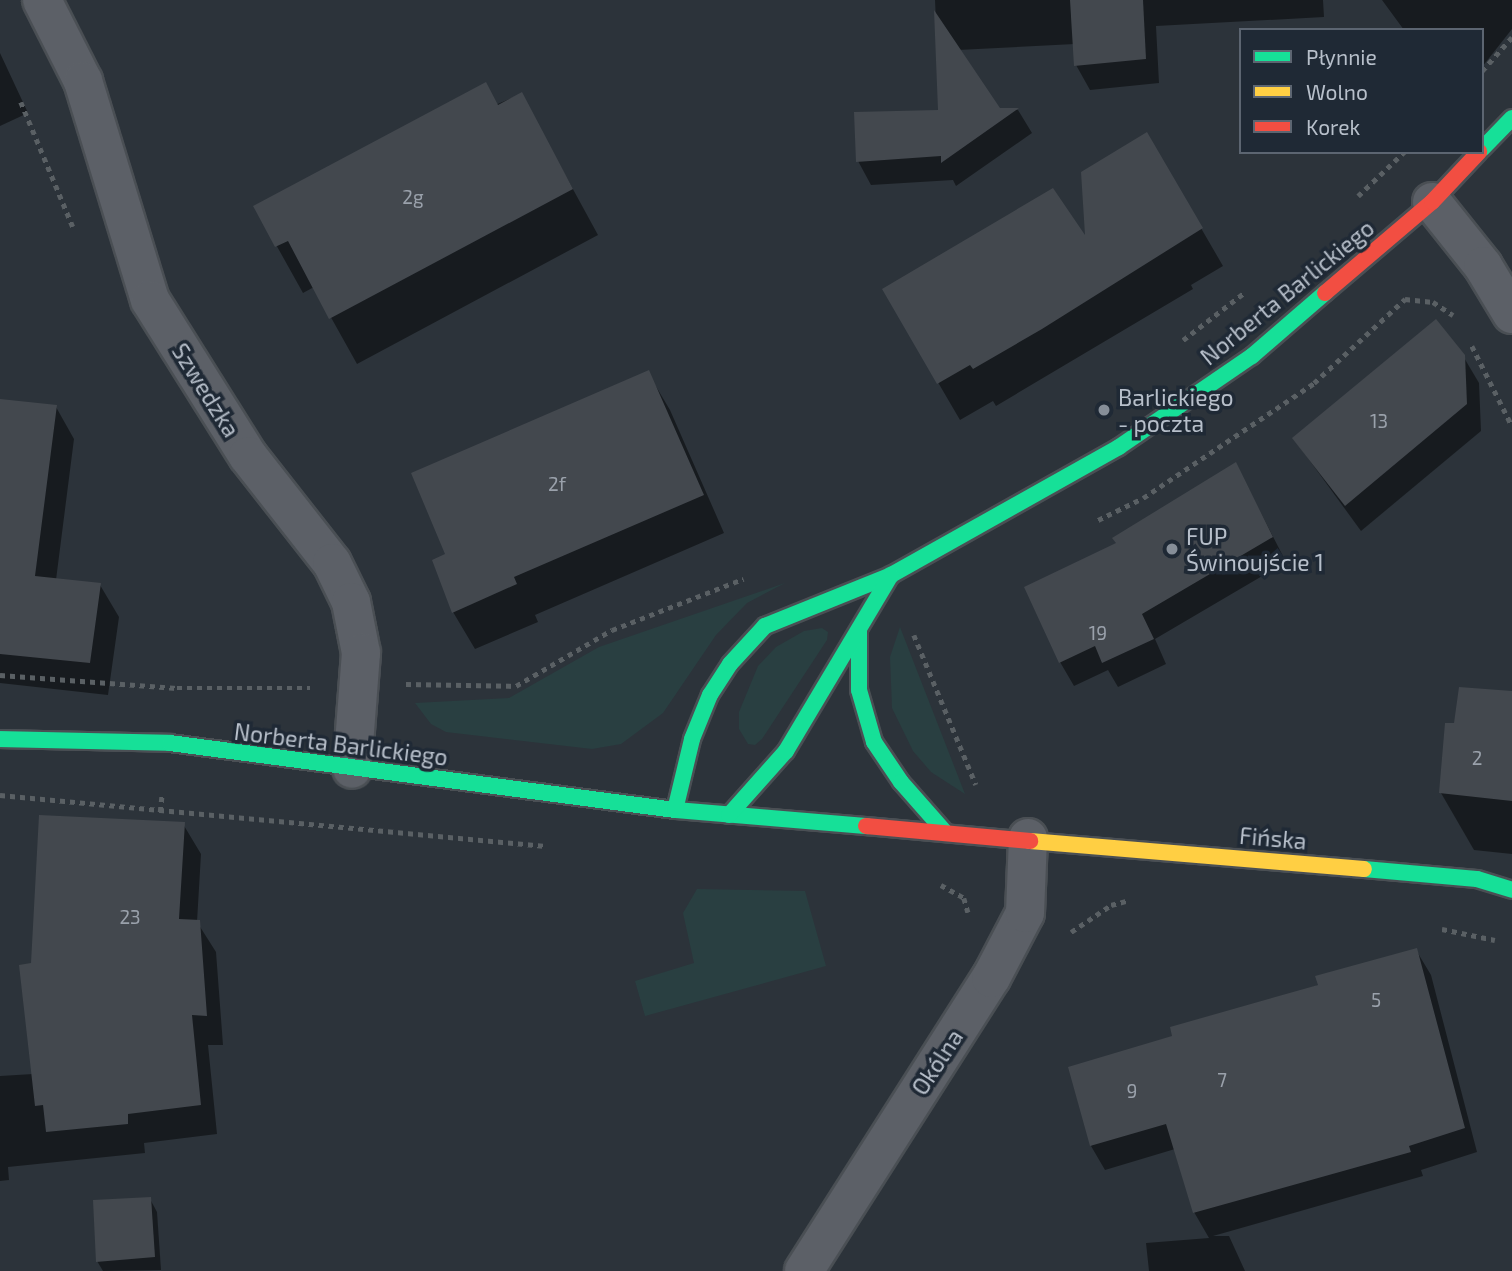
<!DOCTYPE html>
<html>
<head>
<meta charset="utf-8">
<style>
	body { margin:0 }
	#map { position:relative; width:1512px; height:1271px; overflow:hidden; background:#2c333a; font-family:"Exo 2",sans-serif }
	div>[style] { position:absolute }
	.green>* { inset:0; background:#293f41 }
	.shadow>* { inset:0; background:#0007 }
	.building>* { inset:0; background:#43484e }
	.path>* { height:4.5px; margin-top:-2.25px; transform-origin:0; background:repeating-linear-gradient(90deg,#5a6064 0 5px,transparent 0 10px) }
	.roads { filter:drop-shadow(2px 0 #4a4f54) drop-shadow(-2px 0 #4a4f54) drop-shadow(0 2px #4a4f54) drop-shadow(0 -2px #4a4f54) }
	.street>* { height:38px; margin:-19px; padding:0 19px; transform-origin:19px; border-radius:19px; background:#5c6067 }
	.fast>* { height:16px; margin:-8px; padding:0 8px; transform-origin:8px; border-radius:8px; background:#16e098 }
	.slow>* { height:16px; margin:-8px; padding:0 8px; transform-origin:8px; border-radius:8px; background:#ffcf43 }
	.jam>* { height:16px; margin:-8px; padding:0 8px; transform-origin:8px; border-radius:8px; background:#f24e42 }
	.dots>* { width:19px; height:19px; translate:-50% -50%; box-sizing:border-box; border:4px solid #1f2935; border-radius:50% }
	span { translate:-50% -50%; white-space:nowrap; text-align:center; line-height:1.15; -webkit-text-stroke:7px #1f2935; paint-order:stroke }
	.number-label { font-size:19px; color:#9aa1ab }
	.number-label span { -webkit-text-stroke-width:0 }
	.street-label { font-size:23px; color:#b7bfca }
	.poi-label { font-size:23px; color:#b7bfca }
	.left { translate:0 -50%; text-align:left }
	.legend { position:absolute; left:1239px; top:28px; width:245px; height:126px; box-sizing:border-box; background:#1f2935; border:2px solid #5c6571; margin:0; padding:9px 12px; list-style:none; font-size:21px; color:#b7bfca }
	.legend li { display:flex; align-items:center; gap:14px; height:35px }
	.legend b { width:35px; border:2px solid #5c6571 }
</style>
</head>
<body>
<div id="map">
	<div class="green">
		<i style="clip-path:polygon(785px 583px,747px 603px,716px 635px,663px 713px,621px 744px,592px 749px,446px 732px,431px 724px,415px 703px,509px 698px,599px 647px)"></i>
		<i style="clip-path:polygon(900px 627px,965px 794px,931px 772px,913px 751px,892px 708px,890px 657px)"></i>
		<i style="clip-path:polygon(822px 628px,828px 632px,827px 640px,762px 739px,755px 745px,748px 744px,739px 729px,739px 712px,758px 666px,776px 647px,804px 631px)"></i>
		<i style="clip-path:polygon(697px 889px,805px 891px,826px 966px,645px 1016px,635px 981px,694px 963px,683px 913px)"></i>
	</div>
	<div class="shadow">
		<i style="clip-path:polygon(935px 0,1323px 0,1324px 17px,1156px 26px,1159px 83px,1090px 90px,1076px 65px,1075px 44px,958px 50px,999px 110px,1018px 110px,1032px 133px,956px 186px,953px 180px,871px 185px,858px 161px,940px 112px)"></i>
		<i style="clip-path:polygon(1382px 0,1512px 0,1512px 29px,1482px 67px,1482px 30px,1404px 30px)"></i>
		<i style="clip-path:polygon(0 53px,28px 113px,0 126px)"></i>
		<i style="clip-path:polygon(521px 94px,598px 235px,357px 364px,314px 287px,303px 293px,255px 207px)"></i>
		<i style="clip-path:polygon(1147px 135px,1223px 266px,1191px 285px,1193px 289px,996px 406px,993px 401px,960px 420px,884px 290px,1087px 242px)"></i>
		<i style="clip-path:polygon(1463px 356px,1479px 383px,1481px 431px,1361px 531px,1294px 439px)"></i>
		<i style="clip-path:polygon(648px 373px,670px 410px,724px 533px,535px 615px,538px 622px,475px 649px,453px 612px,447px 555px)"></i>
		<i style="clip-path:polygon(0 401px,56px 407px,74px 439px,56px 580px,100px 585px,119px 617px,108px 695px,0 683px)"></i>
		<i style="clip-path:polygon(1236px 464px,1286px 562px,1155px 639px,1166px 664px,1118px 687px,1108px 670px,1074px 686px,1060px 662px)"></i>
		<i style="clip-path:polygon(1512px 693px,1512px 854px,1474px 850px,1441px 793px,1456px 725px)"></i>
		<i style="clip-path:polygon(183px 824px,201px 854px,197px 922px,216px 952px,223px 1045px,208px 1045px,217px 1134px,144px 1143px,145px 1153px,8px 1167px,9px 1180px,0 1181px,0 1076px,33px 1074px,33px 965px)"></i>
		<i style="clip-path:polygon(1416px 950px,1431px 975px,1477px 1152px,1421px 1170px,1423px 1176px,1213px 1236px,1229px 1236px,1245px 1271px,1149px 1271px,1146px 1243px,1209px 1238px,1194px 1212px,1175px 1149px,1105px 1170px,1091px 1146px,1174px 1037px)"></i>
		<i style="clip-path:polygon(150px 1199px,157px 1212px,161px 1270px,103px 1271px,97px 1261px)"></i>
	</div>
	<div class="building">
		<i style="clip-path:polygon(1070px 0,1143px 0,1146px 59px,1074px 66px)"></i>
		<i style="clip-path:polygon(934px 10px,1000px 108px,1019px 108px,941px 163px,941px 156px,856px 162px,854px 112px,938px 110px)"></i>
		<i style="clip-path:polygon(486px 82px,498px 105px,522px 92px,573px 189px,329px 319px,288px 241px,275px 247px,253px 206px)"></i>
		<i style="clip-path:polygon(1147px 132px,1203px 228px,1042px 329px,973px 369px,970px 365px,937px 384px,882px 289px,1053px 188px,1085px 235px,1081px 172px)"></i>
		<i style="clip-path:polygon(1436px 319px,1465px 355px,1467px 404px,1345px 506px,1292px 438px)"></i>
		<i style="clip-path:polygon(649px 370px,704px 495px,514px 577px,517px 584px,452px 613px,432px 560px,445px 554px,411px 473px)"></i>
		<i style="clip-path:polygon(0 399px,57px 405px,35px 576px,101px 583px,90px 663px,0 654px)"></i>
		<i style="clip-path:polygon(1236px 462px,1273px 537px,1142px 614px,1154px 639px,1102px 663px,1095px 646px,1059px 663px,1024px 587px,1116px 543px,1112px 538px)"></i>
		<i style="clip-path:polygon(1459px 687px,1512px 691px,1512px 801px,1439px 793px,1445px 723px,1454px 723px)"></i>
		<i style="clip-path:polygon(39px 815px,185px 822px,179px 919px,200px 920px,207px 1016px,192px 1015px,201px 1105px,128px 1114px,128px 1124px,46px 1132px,43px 1105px,35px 1106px,19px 965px,31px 963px)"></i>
		<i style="clip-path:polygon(1417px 948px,1465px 1128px,1409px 1146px,1411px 1152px,1193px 1213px,1166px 1124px,1090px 1146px,1068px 1067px,1172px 1036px,1170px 1027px,1318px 985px,1315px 976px)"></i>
		<i style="clip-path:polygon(151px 1197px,155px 1257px,96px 1262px,93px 1200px)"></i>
	</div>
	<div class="path">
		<i style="left:1482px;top:71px;width:45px;rotate:-48.6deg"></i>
		<i style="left:21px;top:102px;width:135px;rotate:67.4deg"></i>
		<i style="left:1358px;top:196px;width:64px;rotate:-43.7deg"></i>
		<i style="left:1183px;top:340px;width:78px;rotate:-37.7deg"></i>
		<i style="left:1472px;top:346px;width:89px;rotate:63.4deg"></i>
		<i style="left:1098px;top:520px;width:50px;rotate:-26.1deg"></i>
		<i style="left:1143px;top:498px;width:206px;rotate:-33.9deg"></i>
		<i style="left:1314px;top:383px;width:124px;rotate:-42.7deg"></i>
		<i style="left:1405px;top:299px;width:28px;rotate:6deg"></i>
		<i style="left:1433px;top:302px;width:24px;rotate:33deg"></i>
		<i style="left:914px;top:635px;width:162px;rotate:67.5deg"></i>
		<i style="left:0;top:675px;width:177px;rotate:4.2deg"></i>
		<i style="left:177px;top:688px;width:133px"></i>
		<i style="left:406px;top:684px;width:110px;rotate:1deg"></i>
		<i style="left:516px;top:686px;width:111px;rotate:-30.3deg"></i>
		<i style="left:612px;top:630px;width:141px;rotate:-21.3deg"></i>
		<i style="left:0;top:795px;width:548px;rotate:5.34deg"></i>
		<i style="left:160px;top:812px;width:19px;rotate:-84deg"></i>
		<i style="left:941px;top:885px;width:26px;rotate:29deg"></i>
		<i style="left:964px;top:898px;width:15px;rotate:74deg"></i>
		<i style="left:1442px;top:929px;width:54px;rotate:11.7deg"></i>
		<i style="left:1071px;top:932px;width:48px;rotate:-34deg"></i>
		<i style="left:1111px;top:905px;width:16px;rotate:-15deg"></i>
	</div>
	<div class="roads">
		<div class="street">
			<i style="left:42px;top:0;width:91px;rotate:63.2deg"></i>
			<i style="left:83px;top:81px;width:229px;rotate:73deg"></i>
			<i style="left:150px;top:300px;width:184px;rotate:57.9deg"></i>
			<i style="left:248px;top:456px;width:136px;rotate:51.9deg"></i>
			<i style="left:332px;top:563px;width:43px;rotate:64deg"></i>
			<i style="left:351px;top:602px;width:52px;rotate:78.9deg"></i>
			<i style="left:361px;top:653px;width:116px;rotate:94.4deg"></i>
			<i style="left:1432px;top:202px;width:82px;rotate:51.4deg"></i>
			<i style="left:1483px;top:266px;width:56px;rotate:58.9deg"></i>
			<i style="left:804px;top:1271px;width:348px;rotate:-57.5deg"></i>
			<i style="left:991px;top:978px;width:73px;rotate:-62.4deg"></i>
			<i style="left:1025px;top:913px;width:75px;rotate:-87.7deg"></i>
		</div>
		<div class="fast">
			<i style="left:1482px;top:149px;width:43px;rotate:-45.9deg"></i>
			<i style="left:859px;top:631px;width:59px;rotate:90deg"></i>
			<i style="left:859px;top:690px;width:54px;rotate:73.9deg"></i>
			<i style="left:874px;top:742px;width:48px;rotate:56deg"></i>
			<i style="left:901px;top:782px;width:67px;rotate:48.7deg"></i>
			<i style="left:0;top:739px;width:170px;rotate:1.3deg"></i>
			<i style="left:170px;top:743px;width:509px;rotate:7.56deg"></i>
			<i style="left:675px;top:810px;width:192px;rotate:4.8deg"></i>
			<i style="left:675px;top:810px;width:73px;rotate:-76.5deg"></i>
			<i style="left:692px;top:739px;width:48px;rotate:-67.8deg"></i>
			<i style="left:710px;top:695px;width:37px;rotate:-57deg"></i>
			<i style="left:730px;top:664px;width:52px;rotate:-47.4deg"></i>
			<i style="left:765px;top:626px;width:136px;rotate:-22deg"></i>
			<i style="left:891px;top:575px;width:261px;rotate:-29.3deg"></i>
			<i style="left:1119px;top:447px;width:161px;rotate:-34.4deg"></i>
			<i style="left:1252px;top:356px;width:96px;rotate:-40.8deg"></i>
			<i style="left:729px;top:815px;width:86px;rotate:-48.3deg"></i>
			<i style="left:786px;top:751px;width:205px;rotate:-59.2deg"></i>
			<i style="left:1364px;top:869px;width:113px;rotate:5.1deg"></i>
			<i style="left:1477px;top:879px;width:37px;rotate:17deg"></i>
		</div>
		<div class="slow">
			<i style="left:1030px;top:841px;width:335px;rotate:4.8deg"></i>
		</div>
		<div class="jam">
			<i style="left:1325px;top:293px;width:140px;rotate:-40.4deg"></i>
			<i style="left:1432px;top:202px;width:69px;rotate:-46.8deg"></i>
			<i style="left:866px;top:826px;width:165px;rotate:5.2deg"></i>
		</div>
	</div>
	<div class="dots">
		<i style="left:1104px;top:410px;background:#868e98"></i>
		<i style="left:1172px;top:549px;background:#868e98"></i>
	</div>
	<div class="number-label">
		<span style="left:413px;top:197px">2g</span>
		<span style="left:1379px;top:421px">13</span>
		<span style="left:557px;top:484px">2f</span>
		<span style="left:1098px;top:633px">19</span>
		<span style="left:1477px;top:758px">2</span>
		<span style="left:130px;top:917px">23</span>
		<span style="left:1376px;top:1000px">5</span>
		<span style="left:1222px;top:1080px">7</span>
		<span style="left:1132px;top:1091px">9</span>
	</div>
	<div class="street-label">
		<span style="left:1287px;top:292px;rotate:-39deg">Norberta Barlickiego</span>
		<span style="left:206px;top:390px;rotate:58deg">Szwedzka</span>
		<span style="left:341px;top:744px;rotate:7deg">Norberta Barlickiego</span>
		<span style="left:1273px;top:838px;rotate:5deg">Fińska</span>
		<span style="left:937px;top:1062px;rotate:-57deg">Okólna</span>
	</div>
	<div class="poi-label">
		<span class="left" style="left:1118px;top:410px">Barlickiego<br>- poczta</span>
		<span class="left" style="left:1186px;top:549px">FUP<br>Świnoujście 1</span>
	</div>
	<ul class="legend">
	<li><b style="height:9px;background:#16e098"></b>Płynnie</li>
	<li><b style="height:9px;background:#ffcf43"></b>Wolno</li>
	<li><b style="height:9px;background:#f24e42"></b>Korek</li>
	</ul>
</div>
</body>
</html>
